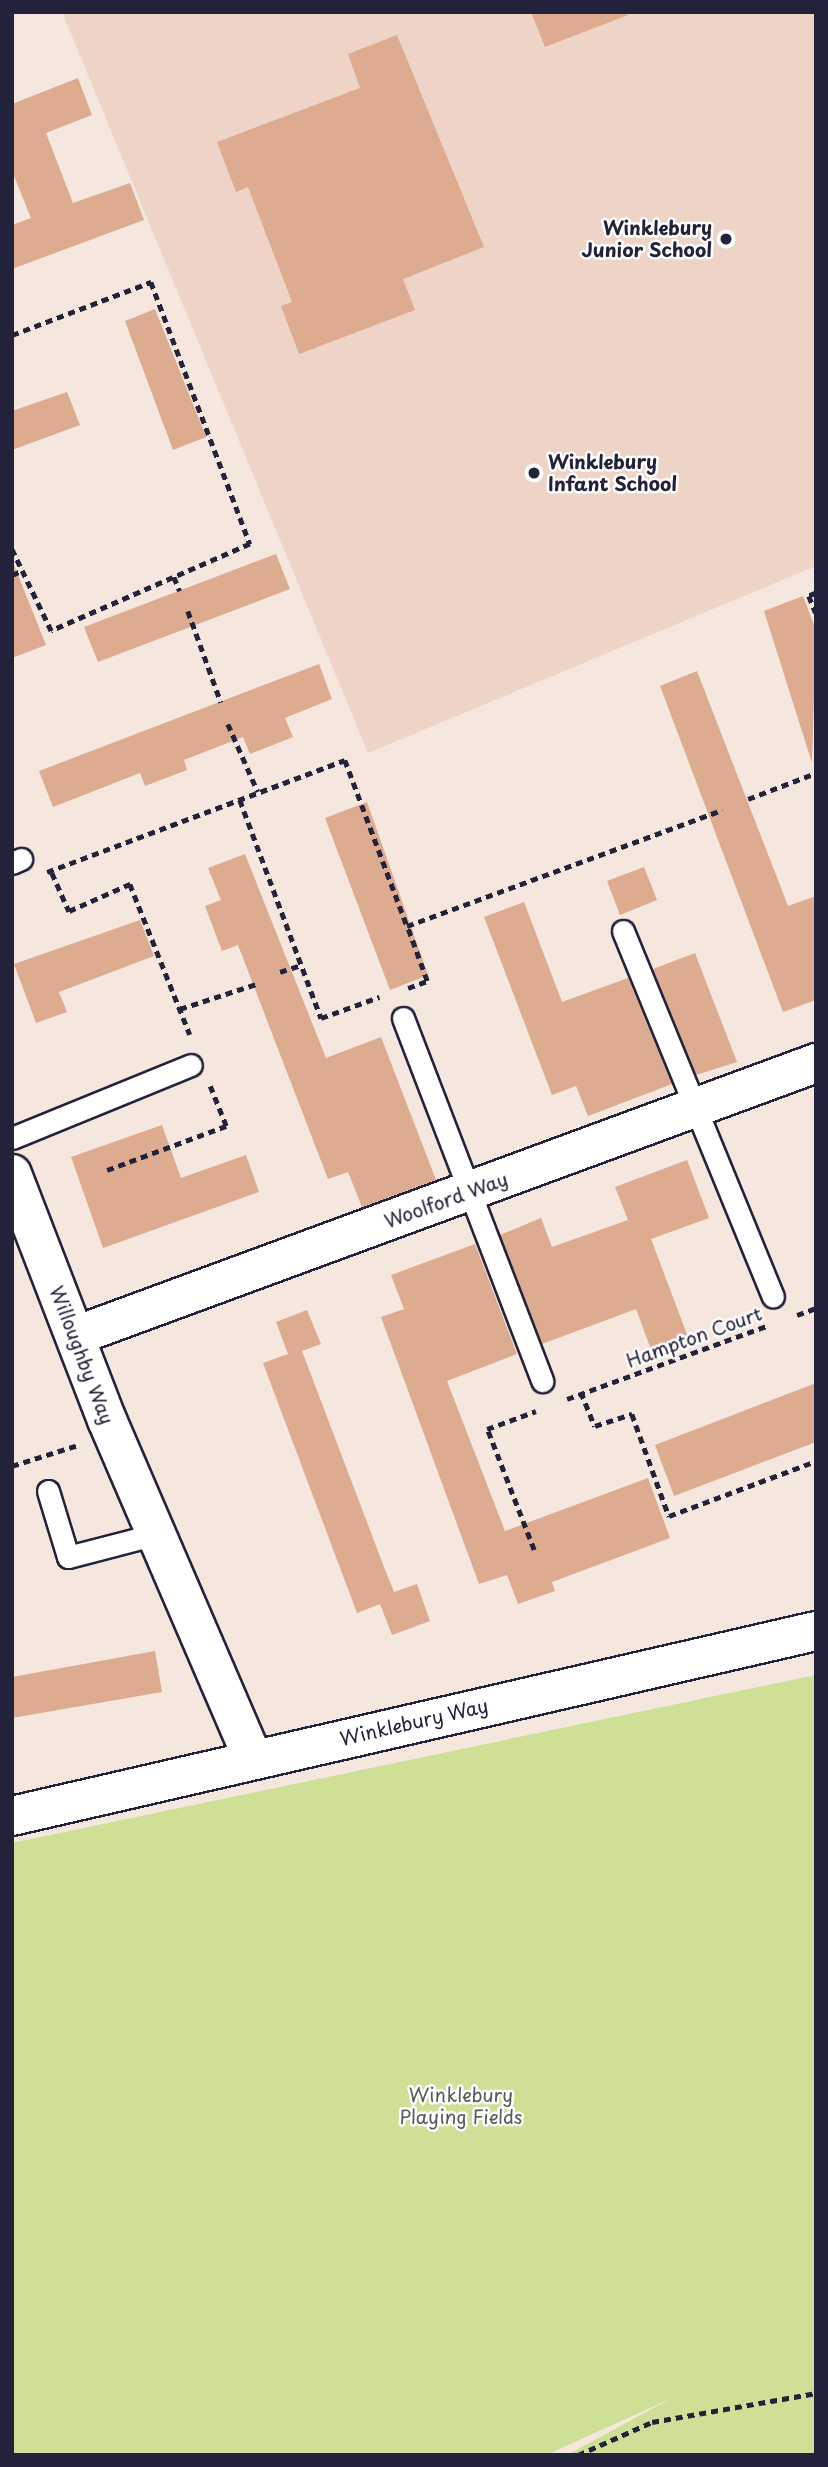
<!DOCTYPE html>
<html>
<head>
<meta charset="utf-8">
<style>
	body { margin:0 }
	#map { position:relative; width:828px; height:2467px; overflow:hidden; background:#f5e6de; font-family:"Playpen Sans",sans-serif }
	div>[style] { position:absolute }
	.built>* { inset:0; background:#eed4c7 }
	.green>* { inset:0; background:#cde095 }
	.building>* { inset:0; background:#ddab90 }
	.path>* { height:4.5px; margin-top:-2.25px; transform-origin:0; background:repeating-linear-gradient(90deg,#22223b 0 7px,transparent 0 12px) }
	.roads { filter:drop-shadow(2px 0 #22223b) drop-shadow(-2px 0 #22223b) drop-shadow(0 2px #22223b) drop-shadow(0 -2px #22223b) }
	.lane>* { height:21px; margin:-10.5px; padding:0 10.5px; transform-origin:10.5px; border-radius:10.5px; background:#fff }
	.street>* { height:38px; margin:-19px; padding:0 19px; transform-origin:19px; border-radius:19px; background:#fff }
	.secondary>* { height:38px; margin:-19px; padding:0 19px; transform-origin:19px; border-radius:19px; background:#fff }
	.dots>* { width:19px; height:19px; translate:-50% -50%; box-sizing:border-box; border:4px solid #fff; border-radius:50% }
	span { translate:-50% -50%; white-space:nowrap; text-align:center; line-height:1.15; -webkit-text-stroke:5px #fff; paint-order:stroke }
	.poi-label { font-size:19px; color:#22223b; font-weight:700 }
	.right { translate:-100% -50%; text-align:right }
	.left { translate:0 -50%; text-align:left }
	.street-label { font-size:19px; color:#22223b }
	.park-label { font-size:19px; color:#555b56 }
	.frame { position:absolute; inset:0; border:14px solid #22223b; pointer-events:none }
</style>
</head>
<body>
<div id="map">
	<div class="built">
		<i style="clip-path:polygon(62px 12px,816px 12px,816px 566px,368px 753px)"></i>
	</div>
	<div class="green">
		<i style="clip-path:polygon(816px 1675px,816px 2455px,567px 2455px,672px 2398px,546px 2455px,12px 2455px,12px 1843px)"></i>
	</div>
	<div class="building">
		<i style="clip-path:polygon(531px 12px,628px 12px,628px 15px,545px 47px)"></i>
		<i style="clip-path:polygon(397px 35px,484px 247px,403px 279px,415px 310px,299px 354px,281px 306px,292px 302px,248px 187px,236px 192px,217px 142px,360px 88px,348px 54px)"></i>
		<i style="clip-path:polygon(78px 78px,92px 115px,46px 133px,73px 203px,130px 183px,144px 220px,12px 269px,12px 225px,31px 218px,12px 171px,12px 104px)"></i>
		<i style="clip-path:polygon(155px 309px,206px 437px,173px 450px,125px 321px)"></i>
		<i style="clip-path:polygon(67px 392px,80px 425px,12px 450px,12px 411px)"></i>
		<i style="clip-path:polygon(276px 554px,290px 589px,98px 662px,84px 627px)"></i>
		<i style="clip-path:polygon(14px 565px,46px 645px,12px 658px,12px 566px)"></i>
		<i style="clip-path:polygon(803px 596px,816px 630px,812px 763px,764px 611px)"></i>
		<i style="clip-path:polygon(319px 664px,332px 699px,285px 718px,293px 737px,250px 754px,243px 737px,184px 760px,187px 770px,145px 786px,140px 773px,53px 807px,39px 771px)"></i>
		<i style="clip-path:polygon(697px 671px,788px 906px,816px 896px,816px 1000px,783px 1012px,660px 686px)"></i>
		<i style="clip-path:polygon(367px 802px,428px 975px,390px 990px,325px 818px)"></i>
		<i style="clip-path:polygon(245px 854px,326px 1058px,381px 1037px,436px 1180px,362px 1207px,348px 1172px,328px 1179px,238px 945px,222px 951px,205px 906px,221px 900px,208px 868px)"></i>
		<i style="clip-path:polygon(644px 867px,657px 900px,620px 915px,607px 881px)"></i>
		<i style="clip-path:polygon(524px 902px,562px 1002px,628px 978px,672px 1084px,588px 1116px,576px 1086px,552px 1095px,484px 917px)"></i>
		<i style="clip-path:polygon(140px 920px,154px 956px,59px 992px,67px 1012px,36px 1023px,14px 964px)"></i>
		<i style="clip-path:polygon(695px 953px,737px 1062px,696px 1075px,653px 969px)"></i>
		<i style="clip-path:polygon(162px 1125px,181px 1178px,246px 1155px,259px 1192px,103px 1248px,71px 1157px)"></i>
		<i style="clip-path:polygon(687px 1160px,709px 1218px,651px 1239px,688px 1337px,652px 1352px,636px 1309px,542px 1344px,500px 1235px,541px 1218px,552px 1247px,628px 1220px,615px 1187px)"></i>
		<i style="clip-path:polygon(475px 1244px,517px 1354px,447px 1381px,505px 1531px,648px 1478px,670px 1538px,552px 1582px,555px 1591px,518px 1604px,507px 1575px,479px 1584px,381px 1317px,404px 1309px,391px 1275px)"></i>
		<i style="clip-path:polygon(307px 1310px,321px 1344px,302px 1351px,384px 1567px,394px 1592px,417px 1584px,430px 1621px,392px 1635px,380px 1604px,357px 1613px,263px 1363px,288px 1354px,276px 1322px)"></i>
		<i style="clip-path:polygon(816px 1383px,816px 1442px,674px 1496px,655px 1445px)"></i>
		<i style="clip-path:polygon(155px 1651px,162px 1692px,12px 1718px,12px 1677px)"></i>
	</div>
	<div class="path">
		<i style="left:12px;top:335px;width:149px;rotate:-20.9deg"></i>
		<i style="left:151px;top:282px;width:280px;rotate:69.3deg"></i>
		<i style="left:250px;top:544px;width:217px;rotate:156.4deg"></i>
		<i style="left:51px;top:631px;width:90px;rotate:-115.7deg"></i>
		<i style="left:12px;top:575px;width:12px;rotate:-24deg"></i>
		<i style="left:174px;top:577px;width:15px;rotate:67deg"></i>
		<i style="left:816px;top:593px;width:8px;rotate:157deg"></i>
		<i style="left:809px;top:596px;width:18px;rotate:68deg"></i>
		<i style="left:188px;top:611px;width:97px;rotate:70.1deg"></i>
		<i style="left:228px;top:724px;width:74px;rotate:66.2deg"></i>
		<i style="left:748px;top:799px;width:73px;rotate:-20.9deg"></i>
		<i style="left:240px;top:800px;width:233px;rotate:69.6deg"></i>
		<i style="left:321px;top:1018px;width:62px;rotate:-19.9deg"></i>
		<i style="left:47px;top:872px;width:318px;rotate:-20.6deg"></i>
		<i style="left:345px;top:760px;width:177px;rotate:69.5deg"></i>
		<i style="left:52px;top:873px;width:42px;rotate:65.9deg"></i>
		<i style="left:69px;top:911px;width:67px;rotate:-23.9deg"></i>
		<i style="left:130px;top:884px;width:162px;rotate:68.3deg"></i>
		<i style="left:280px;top:972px;width:22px;rotate:-18deg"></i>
		<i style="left:408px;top:988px;width:20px;rotate:-20deg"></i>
		<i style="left:427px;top:981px;width:59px;rotate:-110deg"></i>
		<i style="left:407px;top:926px;width:336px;rotate:-20.2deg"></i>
		<i style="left:180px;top:1009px;width:83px;rotate:-18.2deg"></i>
		<i style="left:107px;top:1170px;width:127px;rotate:-20.3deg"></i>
		<i style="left:226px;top:1126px;width:43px;rotate:-111.8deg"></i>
		<i style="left:797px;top:1315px;width:20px;rotate:-20deg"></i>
		<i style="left:581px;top:1392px;width:37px;rotate:68deg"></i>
		<i style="left:595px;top:1426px;width:39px;rotate:-18deg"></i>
		<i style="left:632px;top:1414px;width:109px;rotate:70.1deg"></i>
		<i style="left:669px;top:1516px;width:157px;rotate:-20.5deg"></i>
		<i style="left:567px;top:1399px;width:212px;rotate:-20.1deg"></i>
		<i style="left:12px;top:1466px;width:69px;rotate:-17.7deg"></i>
		<i style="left:534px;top:1550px;width:130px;rotate:-111.2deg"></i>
		<i style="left:487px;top:1429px;width:52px;rotate:-20.2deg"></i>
		<i style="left:578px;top:2455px;width:81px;rotate:-24deg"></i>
		<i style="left:652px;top:2422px;width:167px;rotate:-10deg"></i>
	</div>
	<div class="roads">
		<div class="lane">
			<i style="left:12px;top:863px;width:10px;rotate:-24deg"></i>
			<i style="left:623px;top:931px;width:395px;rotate:67.7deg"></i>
			<i style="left:403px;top:1018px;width:389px;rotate:69deg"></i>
			<i style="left:12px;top:1138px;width:193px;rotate:-22.2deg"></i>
			<i style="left:48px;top:1491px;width:69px;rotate:73.1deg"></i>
			<i style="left:68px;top:1557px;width:91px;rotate:-14.6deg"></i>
		</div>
		<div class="street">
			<i style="left:12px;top:1174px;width:264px;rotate:68.9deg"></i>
			<i style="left:107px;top:1420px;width:369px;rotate:66.7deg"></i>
			<i style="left:75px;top:1336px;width:790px;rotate:-20.22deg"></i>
		</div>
		<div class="secondary">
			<i style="left:12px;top:1816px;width:825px;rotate:-12.96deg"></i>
		</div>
	</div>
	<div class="dots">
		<i style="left:726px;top:239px;background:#22223b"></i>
		<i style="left:534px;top:473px;background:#22223b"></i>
	</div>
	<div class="poi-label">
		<span class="right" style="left:712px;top:239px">Winklebury<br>Junior School</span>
		<span class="left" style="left:548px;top:473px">Winklebury<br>Infant School</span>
	</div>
	<div class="street-label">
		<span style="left:446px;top:1200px;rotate:-20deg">Woolford Way</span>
		<span style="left:694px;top:1337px;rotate:-20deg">Hampton Court</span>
		<span style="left:82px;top:1355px;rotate:69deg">Willoughby Way</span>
		<span style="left:414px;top:1722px;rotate:-13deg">Winklebury Way</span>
	</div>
	<div class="park-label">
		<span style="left:461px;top:2106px">Winklebury<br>Playing Fields</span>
	</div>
	<div class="frame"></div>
</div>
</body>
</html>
